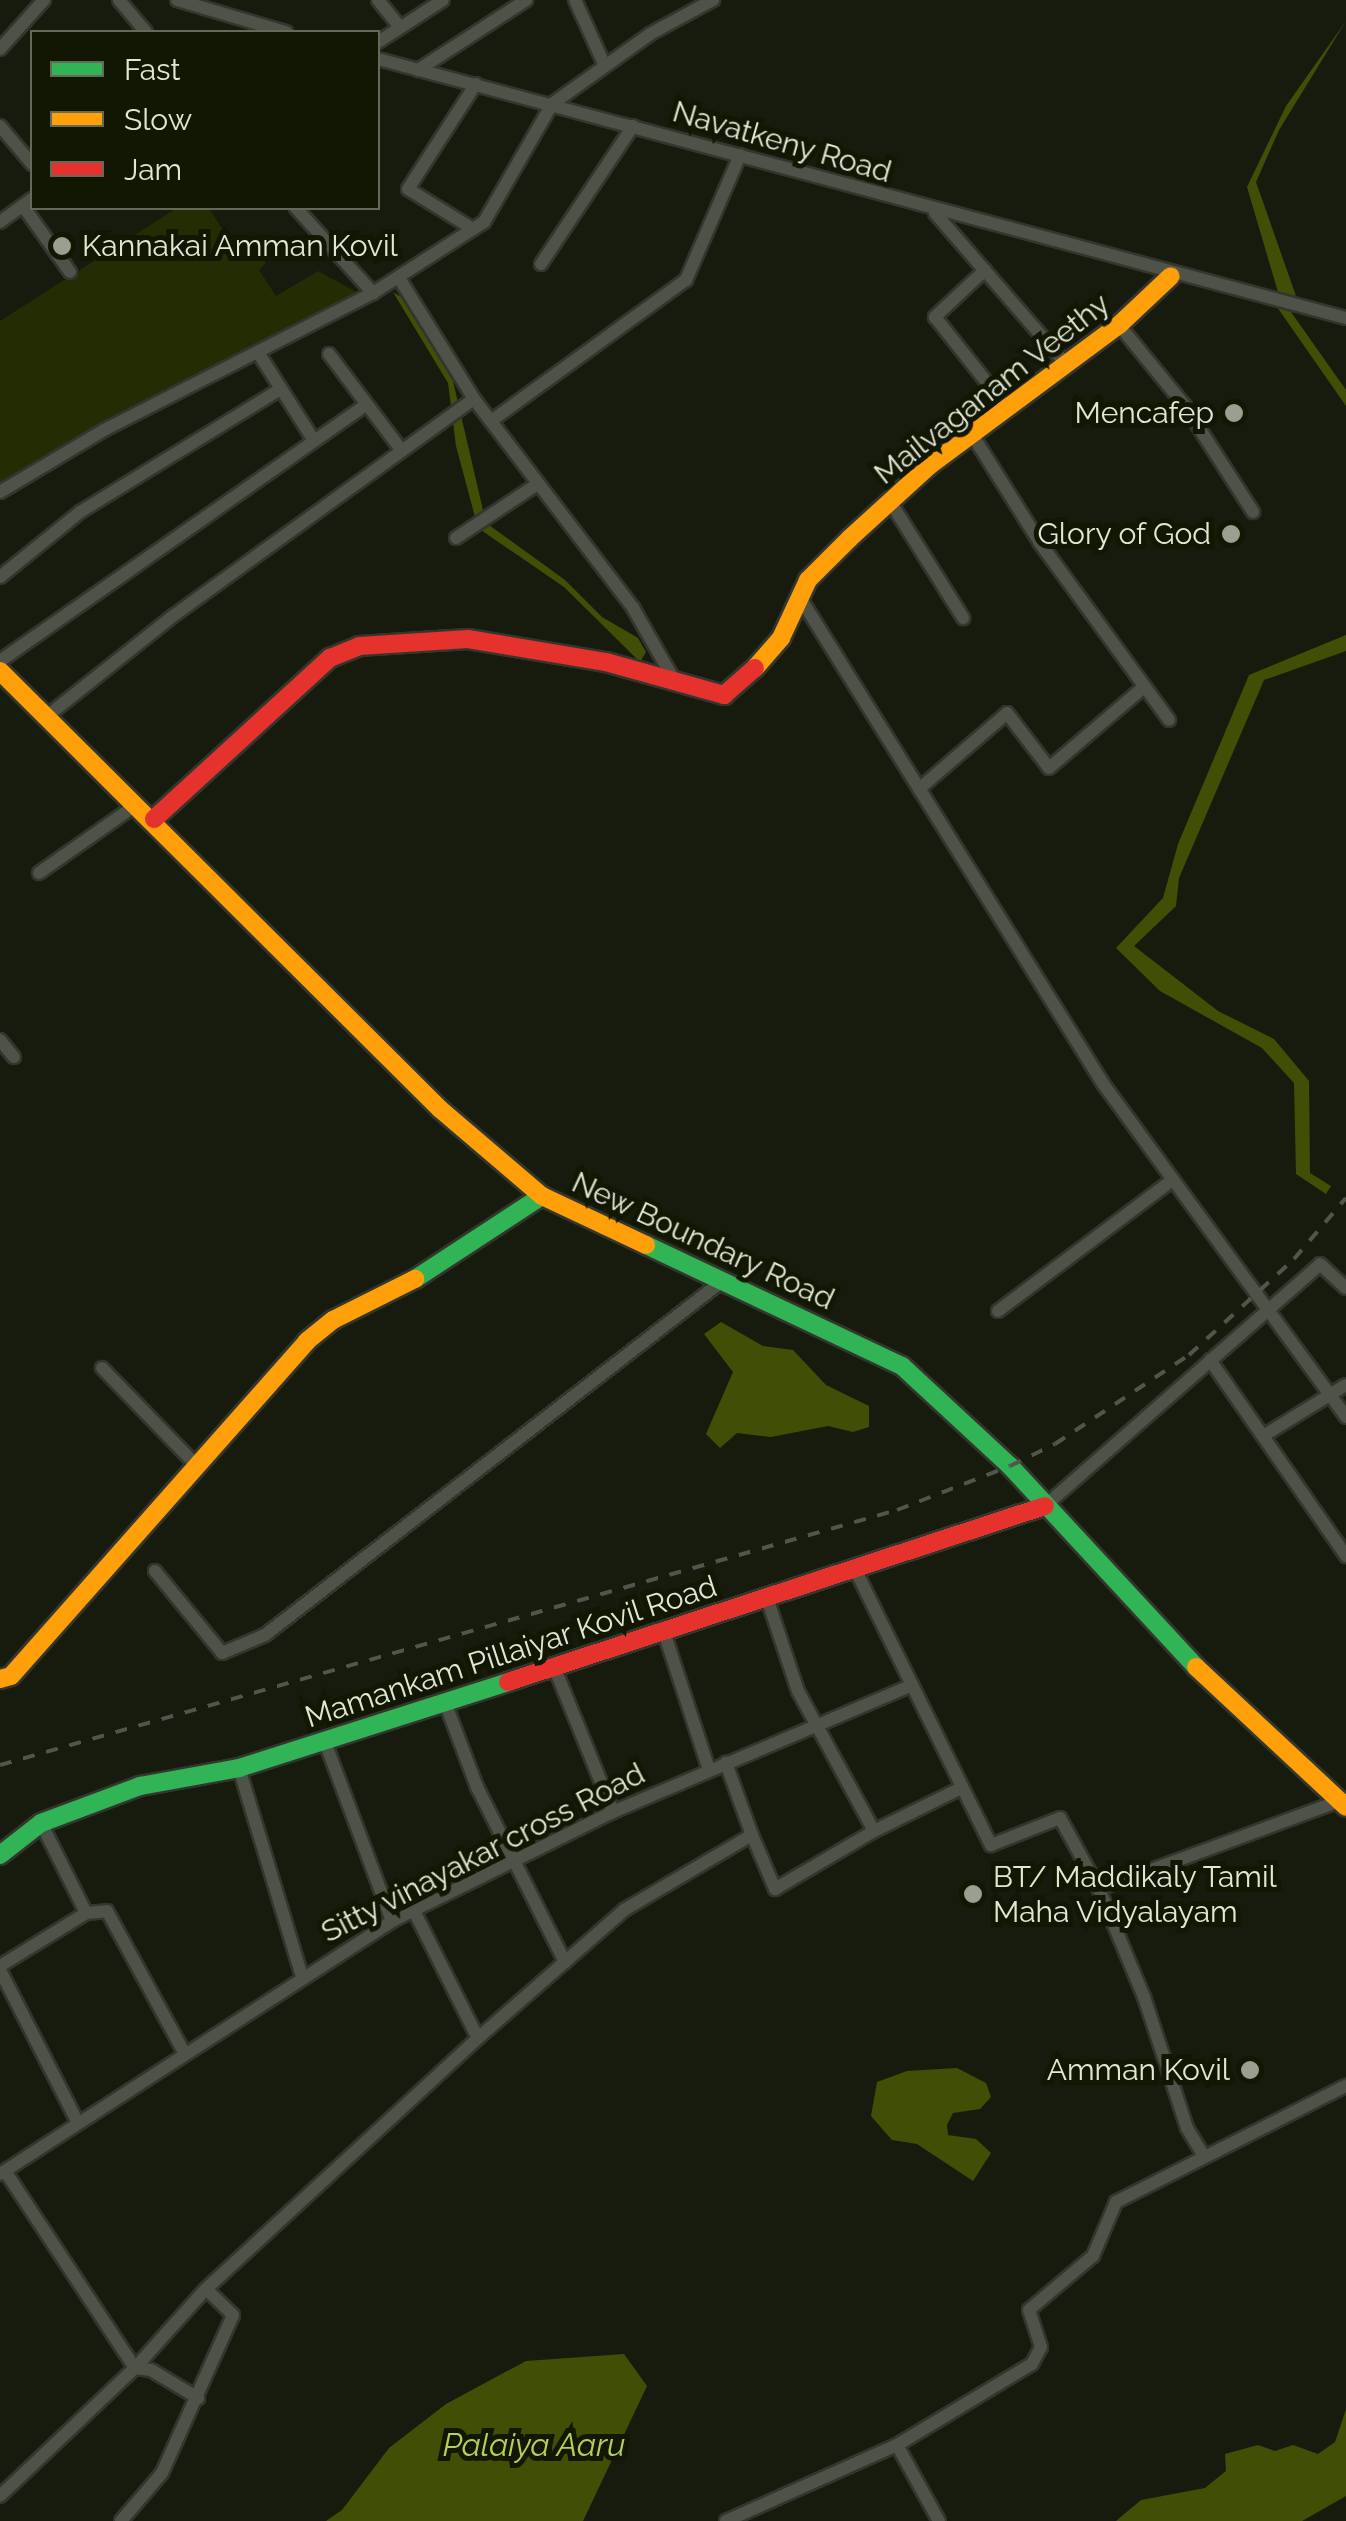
<!DOCTYPE html>
<html>
<head>
<meta charset="utf-8">
<style>
	body { margin:0 }
	#map { position:relative; width:1346px; height:2521px; overflow:hidden; background:#171b0e; font-family:Raleway,sans-serif }
	div>[style] { position:absolute }
	.green>* { inset:0; background:#242c03 }
	.water>* { inset:0; background:#414f06 }
	.roads { filter:drop-shadow(2px 0 #33362d) drop-shadow(-2px 0 #33362d) drop-shadow(0 2px #33362d) drop-shadow(0 -2px #33362d) }
	.street>* { height:12px; margin:-6px; padding:0 6px; transform-origin:6px; border-radius:6px; background:#4e5248 }
	.fast>* { height:18px; margin:-9px; padding:0 9px; transform-origin:9px; border-radius:9px; background:#30b455 }
	.slow>* { height:18px; margin:-9px; padding:0 9px; transform-origin:9px; border-radius:9px; background:#ff9f0a }
	.jam>* { height:18px; margin:-9px; padding:0 9px; transform-origin:9px; border-radius:9px; background:#e5322d }
	.rail>* { height:4px; margin-top:-2px; transform-origin:0; background:repeating-linear-gradient(90deg,#52554b 0 12px,transparent 0 24px) }
	.dots>* { width:28px; height:28px; translate:-50% -50%; box-sizing:border-box; border:5px solid #111702; border-radius:50% }
	span { translate:-50% -50%; white-space:nowrap; text-align:center; line-height:1.15; -webkit-text-stroke:10px #111702; paint-order:stroke }
	.street-label { font-size:30px; color:#e1e6d7 }
	.poi-label { font-size:30px; color:#e1e6d7 }
	.left { translate:0 -50%; text-align:left }
	.right { translate:-100% -50%; text-align:right }
	.water-label { font-size:32px; color:#b3d156; font-style:italic }
	.legend { position:absolute; left:30px; top:30px; width:350px; height:180px; box-sizing:border-box; background:#111702; border:2px solid #646a57; margin:0; padding:12px 18px; list-style:none; font-size:30px; color:#e1e6d7 }
	.legend li { display:flex; align-items:center; gap:20px; height:50px }
	.legend b { width:50px; border:2px solid #646a57 }
</style>
</head>
<body>
<div id="map">
	<div class="green">
		<i style="clip-path:polygon(177px 208px,209px 208px,237px 253px,255px 245px,266px 263px,259px 270px,276px 296px,318px 271px,358px 293px,114px 417px,0 486px,0 321px)"></i>
	</div>
	<div class="water">
		<i style="clip-path:polygon(1346px 21px,1279px 130px,1256px 182px,1296px 296px,1278px 292px,1247px 187px,1286px 106px)"></i>
		<i style="clip-path:polygon(393px 292px,406px 300px,450px 368px,486px 523px,565px 580px,602px 617px,638px 638px,646px 652px,640px 662px,564px 587px,478px 528px,456px 446px,448px 383px)"></i>
		<i style="clip-path:polygon(1277px 307px,1291px 312px,1346px 390px,1346px 406px)"></i>
		<i style="clip-path:polygon(1346px 635px,1346px 651px,1264px 680px,1179px 878px,1176px 906px,1134px 946px,1218px 1011px,1274px 1039px,1309px 1081px,1310px 1173px,1331px 1186px,1326px 1194px,1296px 1174px,1294px 1083px,1262px 1048px,1160px 991px,1116px 948px,1163px 898px,1178px 844px,1249px 675px)"></i>
		<i style="clip-path:polygon(721px 1322px,763px 1346px,793px 1350px,826px 1385px,869px 1406px,869px 1427px,853px 1432px,828px 1426px,771px 1437px,737px 1433px,720px 1448px,706px 1434px,733px 1372px,704px 1334px)"></i>
		<i style="clip-path:polygon(957px 2068px,986px 2083px,991px 2097px,980px 2109px,953px 2113px,947px 2125px,948px 2135px,976px 2139px,991px 2153px,973px 2181px,917px 2144px,892px 2140px,871px 2116px,877px 2082px,907px 2071px)"></i>
		<i style="clip-path:polygon(624px 2354px,647px 2386px,583px 2521px,326px 2521px,342px 2510px,389px 2448px,446px 2404px,526px 2361px)"></i>
		<i style="clip-path:polygon(1346px 2409px,1346px 2496px,1302px 2521px,1116px 2521px,1141px 2500px,1205px 2488px,1226px 2471px,1225px 2454px,1258px 2445px,1275px 2451px,1293px 2445px,1318px 2454px,1335px 2442px)"></i>
	</div>
	<div class="roads">
		<div class="street">
			<i style="left:119px;top:0;width:42px;rotate:49.8deg"></i>
			<i style="left:177px;top:0;width:114px;rotate:16.4deg"></i>
			<i style="left:378px;top:0;width:33px;rotate:51deg"></i>
			<i style="left:575px;top:0;width:72px;rotate:65.6deg"></i>
			<i style="left:378px;top:42px;width:77px;rotate:-32.9deg"></i>
			<i style="left:0;top:49px;width:66px;rotate:-48.1deg"></i>
			<i style="left:378px;top:59px;width:1002px;rotate:14.98deg"></i>
			<i style="left:418px;top:70px;width:129px;rotate:-32.9deg"></i>
			<i style="left:0;top:126px;width:50px;rotate:49.9deg"></i>
			<i style="left:23px;top:206px;width:81px;rotate:54.5deg"></i>
			<i style="left:296px;top:208px;width:115px;rotate:47.8deg"></i>
			<i style="left:935px;top:213px;width:200px;rotate:49.1deg"></i>
			<i style="left:0;top:222px;width:39px;rotate:-36deg"></i>
			<i style="left:473px;top:229px;width:76px;rotate:-148.4deg"></i>
			<i style="left:408px;top:189px;width:125px;rotate:-57.1deg"></i>
			<i style="left:541px;top:264px;width:166px;rotate:-56.3deg"></i>
			<i style="left:985px;top:270px;width:69px;rotate:136.8deg"></i>
			<i style="left:935px;top:317px;width:117px;rotate:51.6deg"></i>
			<i style="left:399px;top:278px;width:142px;rotate:58.2deg"></i>
			<i style="left:474px;top:399px;width:263px;rotate:52.7deg"></i>
			<i style="left:633px;top:608px;width:83px;rotate:60.3deg"></i>
			<i style="left:1119px;top:325px;width:104px;rotate:50.8deg"></i>
			<i style="left:1185px;top:406px;width:126px;rotate:57.3deg"></i>
			<i style="left:259px;top:354px;width:101px;rotate:57.6deg"></i>
			<i style="left:329px;top:354px;width:121px;rotate:53deg"></i>
			<i style="left:491px;top:421px;width:241px;rotate:-35.9deg"></i>
			<i style="left:686px;top:280px;width:136px;rotate:-66.6deg"></i>
			<i style="left:973px;top:436px;width:126px;rotate:57.9deg"></i>
			<i style="left:1040px;top:543px;width:219px;rotate:53.9deg"></i>
			<i style="left:0;top:492px;width:121px;rotate:-30.8deg"></i>
			<i style="left:104px;top:430px;width:302px;rotate:-27deg"></i>
			<i style="left:373px;top:293px;width:132px;rotate:-32.6deg"></i>
			<i style="left:484px;top:222px;width:136px;rotate:-60deg"></i>
			<i style="left:552px;top:104px;width:120px;rotate:-35.5deg"></i>
			<i style="left:650px;top:34px;width:72px;rotate:-28.4deg"></i>
			<i style="left:891px;top:503px;width:136px;rotate:57.9deg"></i>
			<i style="left:456px;top:538px;width:96px;rotate:-33.5deg"></i>
			<i style="left:0;top:577px;width:103px;rotate:-39.1deg"></i>
			<i style="left:80px;top:512px;width:233px;rotate:-31.5deg"></i>
			<i style="left:799px;top:596px;width:576px;rotate:58.05deg"></i>
			<i style="left:1104px;top:1085px;width:411px;rotate:53.9deg"></i>
			<i style="left:0;top:661px;width:444px;rotate:-35deg"></i>
			<i style="left:46px;top:717px;width:162px;rotate:-38.5deg"></i>
			<i style="left:173px;top:616px;width:371px;rotate:-35.8deg"></i>
			<i style="left:919px;top:789px;width:116px;rotate:-40.8deg"></i>
			<i style="left:1007px;top:713px;width:69px;rotate:52.6deg"></i>
			<i style="left:1049px;top:768px;width:125px;rotate:-40.5deg"></i>
			<i style="left:39px;top:873px;width:120px;rotate:-35.1deg"></i>
			<i style="left:0;top:1040px;width:22px;rotate:51deg"></i>
			<i style="left:998px;top:1311px;width:215px;rotate:-36.9deg"></i>
			<i style="left:1210px;top:1360px;width:239px;rotate:55.2deg"></i>
			<i style="left:102px;top:1368px;width:138px;rotate:45.9deg"></i>
			<i style="left:1263px;top:1436px;width:97px;rotate:-31.6deg"></i>
			<i style="left:1045px;top:1506px;width:366px;rotate:-41.3deg"></i>
			<i style="left:1320px;top:1264px;width:35px;rotate:43deg"></i>
			<i style="left:855px;top:1569px;width:308px;rotate:63.8deg"></i>
			<i style="left:991px;top:1845px;width:74px;rotate:-21.4deg"></i>
			<i style="left:1060px;top:1818px;width:81px;rotate:61.2deg"></i>
			<i style="left:1099px;top:1889px;width:117px;rotate:67.4deg"></i>
			<i style="left:1144px;top:1997px;width:138px;rotate:71.8deg"></i>
			<i style="left:1187px;top:2128px;width:31px;rotate:59deg"></i>
			<i style="left:155px;top:1571px;width:106px;rotate:50.7deg"></i>
			<i style="left:222px;top:1653px;width:47px;rotate:-22.7deg"></i>
			<i style="left:265px;top:1635px;width:577px;rotate:-37.74deg"></i>
			<i style="left:767px;top:1598px;width:98px;rotate:71.6deg"></i>
			<i style="left:798px;top:1691px;width:159px;rotate:61.5deg"></i>
			<i style="left:874px;top:1831px;width:97px;rotate:-26.3deg"></i>
			<i style="left:664px;top:1632px;width:145px;rotate:71.9deg"></i>
			<i style="left:555px;top:1669px;width:154px;rotate:67.9deg"></i>
			<i style="left:446px;top:1705px;width:88px;rotate:69.3deg"></i>
			<i style="left:477px;top:1787px;width:196px;rotate:63.3deg"></i>
			<i style="left:325px;top:1742px;width:191px;rotate:69.5deg"></i>
			<i style="left:239px;top:1768px;width:215px;rotate:73.2deg"></i>
			<i style="left:41px;top:1823px;width:101px;rotate:63.4deg"></i>
			<i style="left:86px;top:1913px;width:21px;rotate:-5deg"></i>
			<i style="left:107px;top:1911px;width:163px;rotate:61.4deg"></i>
			<i style="left:752px;top:1835px;width:59px;rotate:66.9deg"></i>
			<i style="left:775px;top:1889px;width:115px;rotate:-30.4deg"></i>
			<i style="left:1099px;top:1889px;width:257px;rotate:-20.1deg"></i>
			<i style="left:414px;top:1911px;width:142px;rotate:63.3deg"></i>
			<i style="left:0;top:1966px;width:101px;rotate:-31.6deg"></i>
			<i style="left:0;top:1970px;width:169px;rotate:63deg"></i>
			<i style="left:5px;top:2171px;width:236px;rotate:56.6deg"></i>
			<i style="left:135px;top:2368px;width:16px;rotate:7deg"></i>
			<i style="left:151px;top:2370px;width:55px;rotate:30.8deg"></i>
			<i style="left:0;top:2174px;width:467px;rotate:-32.8deg"></i>
			<i style="left:392px;top:1921px;width:246px;rotate:-26.3deg"></i>
			<i style="left:613px;top:1812px;width:325px;rotate:-23deg"></i>
			<i style="left:897px;top:2445px;width:87px;rotate:61.1deg"></i>
			<i style="left:0;top:2496px;width:186px;rotate:-43.5deg"></i>
			<i style="left:135px;top:2368px;width:106px;rotate:-48.1deg"></i>
			<i style="left:206px;top:2289px;width:370px;rotate:-42.7deg"></i>
			<i style="left:478px;top:2038px;width:194px;rotate:-41.2deg"></i>
			<i style="left:624px;top:1910px;width:148px;rotate:-30.4deg"></i>
			<i style="left:752px;top:1835px;width:77px;rotate:-109.9deg"></i>
			<i style="left:121px;top:2521px;width:63px;rotate:-49.5deg"></i>
			<i style="left:162px;top:2473px;width:173px;rotate:-65.8deg"></i>
			<i style="left:233px;top:2315px;width:37px;rotate:-136deg"></i>
			<i style="left:726px;top:2521px;width:187px;rotate:-24deg"></i>
			<i style="left:897px;top:2445px;width:157px;rotate:-31deg"></i>
			<i style="left:1032px;top:2364px;width:19px;rotate:-62deg"></i>
			<i style="left:1041px;top:2347px;width:39px;rotate:-108deg"></i>
			<i style="left:1029px;top:2310px;width:84px;rotate:-40.2deg"></i>
			<i style="left:1093px;top:2256px;width:59px;rotate:-66.9deg"></i>
			<i style="left:1116px;top:2202px;width:258px;rotate:-26.8deg"></i>
		</div>
		<div class="fast">
			<i style="left:646px;top:1245px;width:283px;rotate:25.3deg"></i>
			<i style="left:902px;top:1366px;width:147px;rotate:42.8deg"></i>
			<i style="left:1010px;top:1466px;width:274px;rotate:47.2deg"></i>
			<i style="left:415px;top:1279px;width:152px;rotate:-33.2deg"></i>
			<i style="left:0;top:1855px;width:52px;rotate:-38deg"></i>
			<i style="left:41px;top:1823px;width:106px;rotate:-20.5deg"></i>
			<i style="left:140px;top:1786px;width:101px;rotate:-10.3deg"></i>
			<i style="left:239px;top:1768px;width:282px;rotate:-17.7deg"></i>
		</div>
		<div class="slow">
			<i style="left:755px;top:668px;width:40px;rotate:-49deg"></i>
			<i style="left:781px;top:638px;width:64px;rotate:-65deg"></i>
			<i style="left:808px;top:580px;width:59px;rotate:-45deg"></i>
			<i style="left:850px;top:538px;width:107px;rotate:-42.3deg"></i>
			<i style="left:929px;top:466px;width:237px;rotate:-36.6deg"></i>
			<i style="left:1119px;top:325px;width:71px;rotate:-43.3deg"></i>
			<i style="left:0;top:671px;width:621px;rotate:44.87deg"></i>
			<i style="left:440px;top:1109px;width:134px;rotate:40.5deg"></i>
			<i style="left:542px;top:1196px;width:115px;rotate:25.2deg"></i>
			<i style="left:1196px;top:1667px;width:205px;rotate:43deg"></i>
			<i style="left:0;top:1679px;width:11px;rotate:-15deg"></i>
			<i style="left:11px;top:1676px;width:447px;rotate:-48.5deg"></i>
			<i style="left:307px;top:1341px;width:33px;rotate:-39deg"></i>
			<i style="left:333px;top:1320px;width:92px;rotate:-26.6deg"></i>
		</div>
		<div class="jam">
			<i style="left:154px;top:819px;width:239px;rotate:-42.5deg"></i>
			<i style="left:330px;top:658px;width:31px;rotate:-22deg"></i>
			<i style="left:359px;top:646px;width:109px;rotate:-3.7deg"></i>
			<i style="left:468px;top:639px;width:140px;rotate:9.5deg"></i>
			<i style="left:606px;top:662px;width:123px;rotate:15.6deg"></i>
			<i style="left:724px;top:695px;width:41px;rotate:-41.1deg"></i>
			<i style="left:508px;top:1682px;width:565px;rotate:-18.15deg"></i>
		</div>
	</div>
	<div class="rail">
		<i style="left:0;top:1765px;width:933px;rotate:-15.87deg"></i>
		<i style="left:897px;top:1510px;width:121px;rotate:-21.3deg"></i>
		<i style="left:1010px;top:1466px;width:50px;rotate:-26.1deg"></i>
		<i style="left:1055px;top:1444px;width:161px;rotate:-33.6deg"></i>
		<i style="left:1189px;top:1355px;width:142px;rotate:-42.4deg"></i>
		<i style="left:1294px;top:1259px;width:80px;rotate:-49.6deg"></i>
	</div>
	<div class="dots">
		<i style="left:62px;top:246px;background:#9a9f91"></i>
		<i style="left:1234px;top:413px;background:#9a9f91"></i>
		<i style="left:1231px;top:534px;background:#9a9f91"></i>
		<i style="left:973px;top:1894px;background:#9a9f91"></i>
		<i style="left:1250px;top:2070px;background:#9a9f91"></i>
	</div>
	<div class="street-label">
		<span style="left:782px;top:142px;rotate:16deg">Navatkeny Road</span>
		<span style="left:992px;top:389px;rotate:-38deg">Mailvaganam Veethy</span>
		<span style="left:703px;top:1241px;rotate:25deg">New Boundary Road</span>
		<span style="left:511px;top:1652px;rotate:-18deg">Mamankam Pillaiyar Kovil Road</span>
		<span style="left:483px;top:1853px;rotate:-27deg">Sitty vinayakar cross Road</span>
	</div>
	<div class="poi-label">
		<span class="left" style="left:82px;top:246px">Kannakai Amman Kovil</span>
		<span class="right" style="left:1214px;top:413px">Mencafep</span>
		<span class="right" style="left:1211px;top:534px">Glory of God</span>
		<span class="left" style="left:993px;top:1894px">BT/ Maddikaly Tamil<br>Maha Vidyalayam</span>
		<span class="right" style="left:1230px;top:2070px">Amman Kovil</span>
	</div>
	<div class="water-label">
		<span style="left:534px;top:2445px">Palaiya Aaru</span>
	</div>
	<ul class="legend">
	<li><b style="height:12px;background:#30b455"></b>Fast</li>
	<li><b style="height:12px;background:#ff9f0a"></b>Slow</li>
	<li><b style="height:12px;background:#e5322d"></b>Jam</li>
	</ul>
</div>
</body>
</html>
